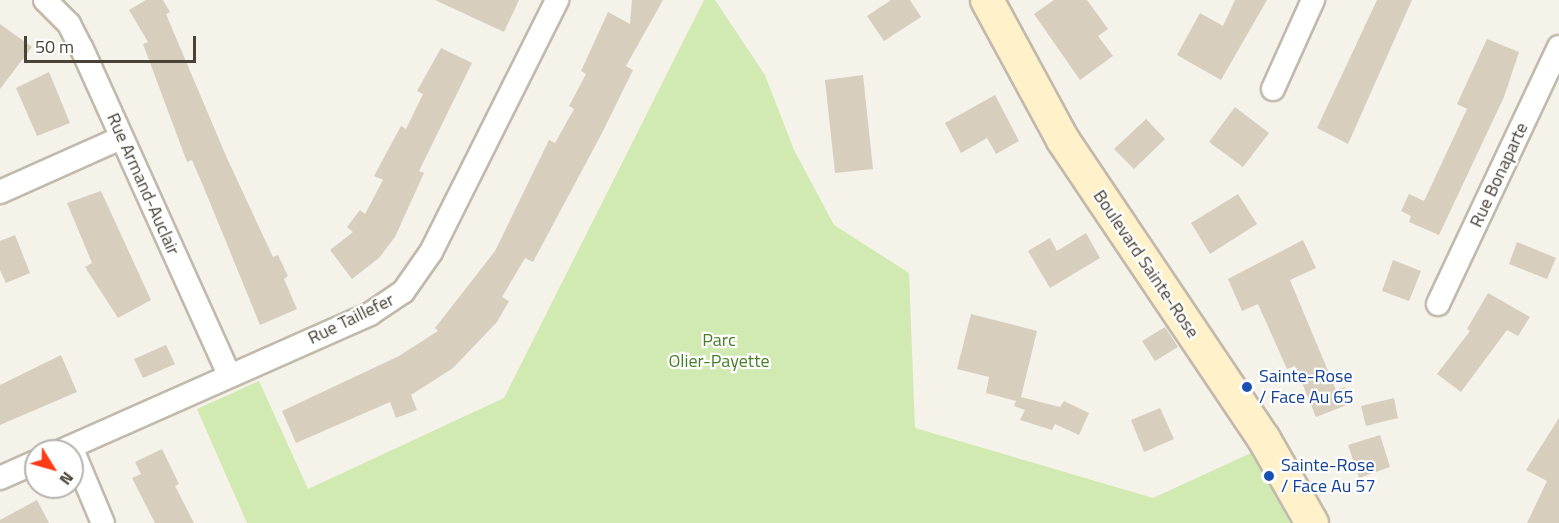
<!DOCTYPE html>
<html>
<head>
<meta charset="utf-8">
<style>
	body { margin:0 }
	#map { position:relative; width:1559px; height:523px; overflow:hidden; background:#f5f2ea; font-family:"Titillium Web",sans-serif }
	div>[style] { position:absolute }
	.green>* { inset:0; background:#d0eab1 }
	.building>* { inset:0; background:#d7cebe }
	.roads { filter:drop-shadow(2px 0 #c1baac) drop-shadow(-2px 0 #c1baac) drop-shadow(0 2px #c1baac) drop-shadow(0 -2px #c1baac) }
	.street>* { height:22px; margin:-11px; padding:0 11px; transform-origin:11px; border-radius:11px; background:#fff }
	.secondary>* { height:32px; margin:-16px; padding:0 16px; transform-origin:16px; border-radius:16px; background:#fff2ca }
	.dots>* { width:16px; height:16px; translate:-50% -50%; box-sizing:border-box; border:3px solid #fff; border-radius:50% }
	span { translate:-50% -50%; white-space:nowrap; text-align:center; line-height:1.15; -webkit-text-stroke:4.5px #fff; paint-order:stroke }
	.street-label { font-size:18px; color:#494237 }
	.park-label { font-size:18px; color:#487e28 }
	.transit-label { font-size:18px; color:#164399 }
	.left { translate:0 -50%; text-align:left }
	.north { position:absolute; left:24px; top:439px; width:60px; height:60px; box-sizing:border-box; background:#fff; border:2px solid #b6b3af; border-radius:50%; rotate:127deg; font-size:16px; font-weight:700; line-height:24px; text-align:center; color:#494237 }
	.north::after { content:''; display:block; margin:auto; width:21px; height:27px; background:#ff3a17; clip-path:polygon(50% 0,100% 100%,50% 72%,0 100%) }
	.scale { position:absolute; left:24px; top:36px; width:172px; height:27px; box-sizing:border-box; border:3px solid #494237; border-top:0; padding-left:8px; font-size:18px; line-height:21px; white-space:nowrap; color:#494237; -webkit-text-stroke:4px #fff; paint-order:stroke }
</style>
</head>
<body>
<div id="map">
	<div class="green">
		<i style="clip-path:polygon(704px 0,715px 0,765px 75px,794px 150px,834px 225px,909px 273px,915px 428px,1153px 498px,1251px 453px,1290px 523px,247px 523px,197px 409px,259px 381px,308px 489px,504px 398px)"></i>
	</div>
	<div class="building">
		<i style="clip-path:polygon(146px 0,163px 0,170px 12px,166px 14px,226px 156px,273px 257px,278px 255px,288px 276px,284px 279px,297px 309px,260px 325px,204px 188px,192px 160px,187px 162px,143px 44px,148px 42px,129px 10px)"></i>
		<i style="clip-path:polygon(435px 0,519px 0,504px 32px)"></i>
		<i style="clip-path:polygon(632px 0,663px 0,626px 66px,633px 70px,602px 133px,533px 262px,525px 258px,502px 297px,509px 301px,497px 322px,453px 368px,411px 395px,417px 410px,396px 418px,390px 402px,296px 443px,282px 411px,399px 356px,438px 331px,435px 328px,495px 251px,549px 140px,555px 143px,574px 109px,569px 106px,586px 74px,581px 71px,608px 12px,630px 24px)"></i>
		<i style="clip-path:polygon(891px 0,910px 0,921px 17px,884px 41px,867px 16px)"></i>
		<i style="clip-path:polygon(1054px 0,1087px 0,1108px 29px,1098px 36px,1113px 56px,1080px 80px,1034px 14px)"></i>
		<i style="clip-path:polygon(1235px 0,1267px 0,1221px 80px,1177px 55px,1200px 13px,1223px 26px)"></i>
		<i style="clip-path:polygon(1377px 0,1412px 0,1348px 144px,1317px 128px)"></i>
		<i style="clip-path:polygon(0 24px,32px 47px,0 89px)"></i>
		<i style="clip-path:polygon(1487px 39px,1519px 52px,1504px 97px,1439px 235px,1409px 222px,1411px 216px,1401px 211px,1409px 194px,1424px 201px,1467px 109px,1457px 104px)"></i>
		<i style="clip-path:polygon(441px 48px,472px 63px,419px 171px,424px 173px,395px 237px,379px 258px,352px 279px,330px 250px,353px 232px,347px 227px,360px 210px,365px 214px,383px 180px,374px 176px,401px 126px,406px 129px,423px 94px,417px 91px)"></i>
		<i style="clip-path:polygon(49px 72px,70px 123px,37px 136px,16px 88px)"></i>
		<i style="clip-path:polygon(863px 75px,873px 169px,835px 173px,825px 80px)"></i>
		<i style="clip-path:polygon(995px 95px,1019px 141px,996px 154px,987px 138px,961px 153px,945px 123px)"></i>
		<i style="clip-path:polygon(1235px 107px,1269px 133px,1243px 167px,1209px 142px)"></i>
		<i style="clip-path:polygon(1146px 119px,1165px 139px,1134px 169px,1114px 149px)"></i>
		<i style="clip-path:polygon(101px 191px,151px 300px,118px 318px,85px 267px,92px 263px,67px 203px)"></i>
		<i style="clip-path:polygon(1238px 194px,1257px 224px,1210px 254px,1191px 223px)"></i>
		<i style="clip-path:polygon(1086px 233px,1100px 258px,1050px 288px,1028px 251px,1050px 238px,1057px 251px)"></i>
		<i style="clip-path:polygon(15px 235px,30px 273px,6px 283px,0 270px,0 241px)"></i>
		<i style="clip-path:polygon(1303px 240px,1316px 268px,1290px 280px,1336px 390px,1345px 387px,1352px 403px,1316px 417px,1295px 366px,1287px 369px,1258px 304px,1242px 311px,1228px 279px)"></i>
		<i style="clip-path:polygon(1517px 242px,1556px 258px,1547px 279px,1509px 264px)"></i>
		<i style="clip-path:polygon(1393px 260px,1421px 271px,1409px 301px,1382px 291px)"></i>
		<i style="clip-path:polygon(1488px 293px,1530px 317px,1518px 336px,1507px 330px,1461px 392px,1437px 374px,1470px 331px,1467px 329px)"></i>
		<i style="clip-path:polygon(971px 314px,1037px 331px,1021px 397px,1060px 407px,1064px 401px,1089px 413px,1079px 435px,1055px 424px,1052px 430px,1020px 420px,1025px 410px,1014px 406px,1016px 401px,986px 393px,989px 377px,957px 369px)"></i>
		<i style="clip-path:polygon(1165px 327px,1178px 347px,1155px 361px,1142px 341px)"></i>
		<i style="clip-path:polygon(166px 345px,175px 364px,143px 378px,134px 359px)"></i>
		<i style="clip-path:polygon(61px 355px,77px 392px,0 425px,0 385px)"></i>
		<i style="clip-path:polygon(1394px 398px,1398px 418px,1366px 426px,1361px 406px)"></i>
		<i style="clip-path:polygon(1160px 408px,1174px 439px,1144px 452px,1131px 420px)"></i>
		<i style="clip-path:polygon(1559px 418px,1559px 523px,1527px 523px,1547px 481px,1526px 470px)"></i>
		<i style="clip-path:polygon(1380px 435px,1390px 467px,1359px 478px,1348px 445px)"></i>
		<i style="clip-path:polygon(162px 449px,179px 484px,175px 486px,194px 523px,155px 523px,132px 478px,141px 474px,135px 462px)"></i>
		<i style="clip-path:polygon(37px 500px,49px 523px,0 523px,0 520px)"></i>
	</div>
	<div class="roads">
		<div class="street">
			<i style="left:45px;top:0;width:34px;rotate:45deg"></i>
			<i style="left:69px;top:24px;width:28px;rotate:63deg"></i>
			<i style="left:82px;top:49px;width:358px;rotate:65.7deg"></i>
			<i style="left:1273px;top:89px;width:98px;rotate:-65.8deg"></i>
			<i style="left:0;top:192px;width:133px;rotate:-24.1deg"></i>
			<i style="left:1438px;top:304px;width:284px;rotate:-64.8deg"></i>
			<i style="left:71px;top:447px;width:82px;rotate:67.2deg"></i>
			<i style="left:61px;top:451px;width:338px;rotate:-23.9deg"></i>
			<i style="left:370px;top:314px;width:40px;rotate:-34deg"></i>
			<i style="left:403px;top:292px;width:49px;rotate:-55deg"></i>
			<i style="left:431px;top:252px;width:282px;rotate:-63.4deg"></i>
			<i style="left:0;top:478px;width:39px;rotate:-24deg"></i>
		</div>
		<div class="secondary">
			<i style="left:987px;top:0;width:159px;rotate:61.5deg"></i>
			<i style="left:1063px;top:140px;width:360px;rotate:56.1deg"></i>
			<i style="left:1264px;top:439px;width:97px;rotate:60.3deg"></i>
		</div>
	</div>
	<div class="dots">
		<i style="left:1247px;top:387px;background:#1a4fb4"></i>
		<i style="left:1269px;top:476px;background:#1a4fb4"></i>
	</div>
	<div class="street-label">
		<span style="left:1499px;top:175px;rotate:-65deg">Rue Bonaparte</span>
		<span style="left:143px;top:184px;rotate:66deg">Rue Armand-Auclair</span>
		<span style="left:1146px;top:264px;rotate:56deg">Boulevard Sainte-Rose</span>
		<span style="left:351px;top:319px;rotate:-26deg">Rue Taillefer</span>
	</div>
	<div class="park-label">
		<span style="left:719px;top:351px">Parc<br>Olier-Payette</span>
	</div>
	<div class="transit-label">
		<span class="left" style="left:1259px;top:387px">Sainte-Rose<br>/ Face Au 65</span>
		<span class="left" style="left:1281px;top:476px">Sainte-Rose<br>/ Face Au 57</span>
	</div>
	<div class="north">N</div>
	<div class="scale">50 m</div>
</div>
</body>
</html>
